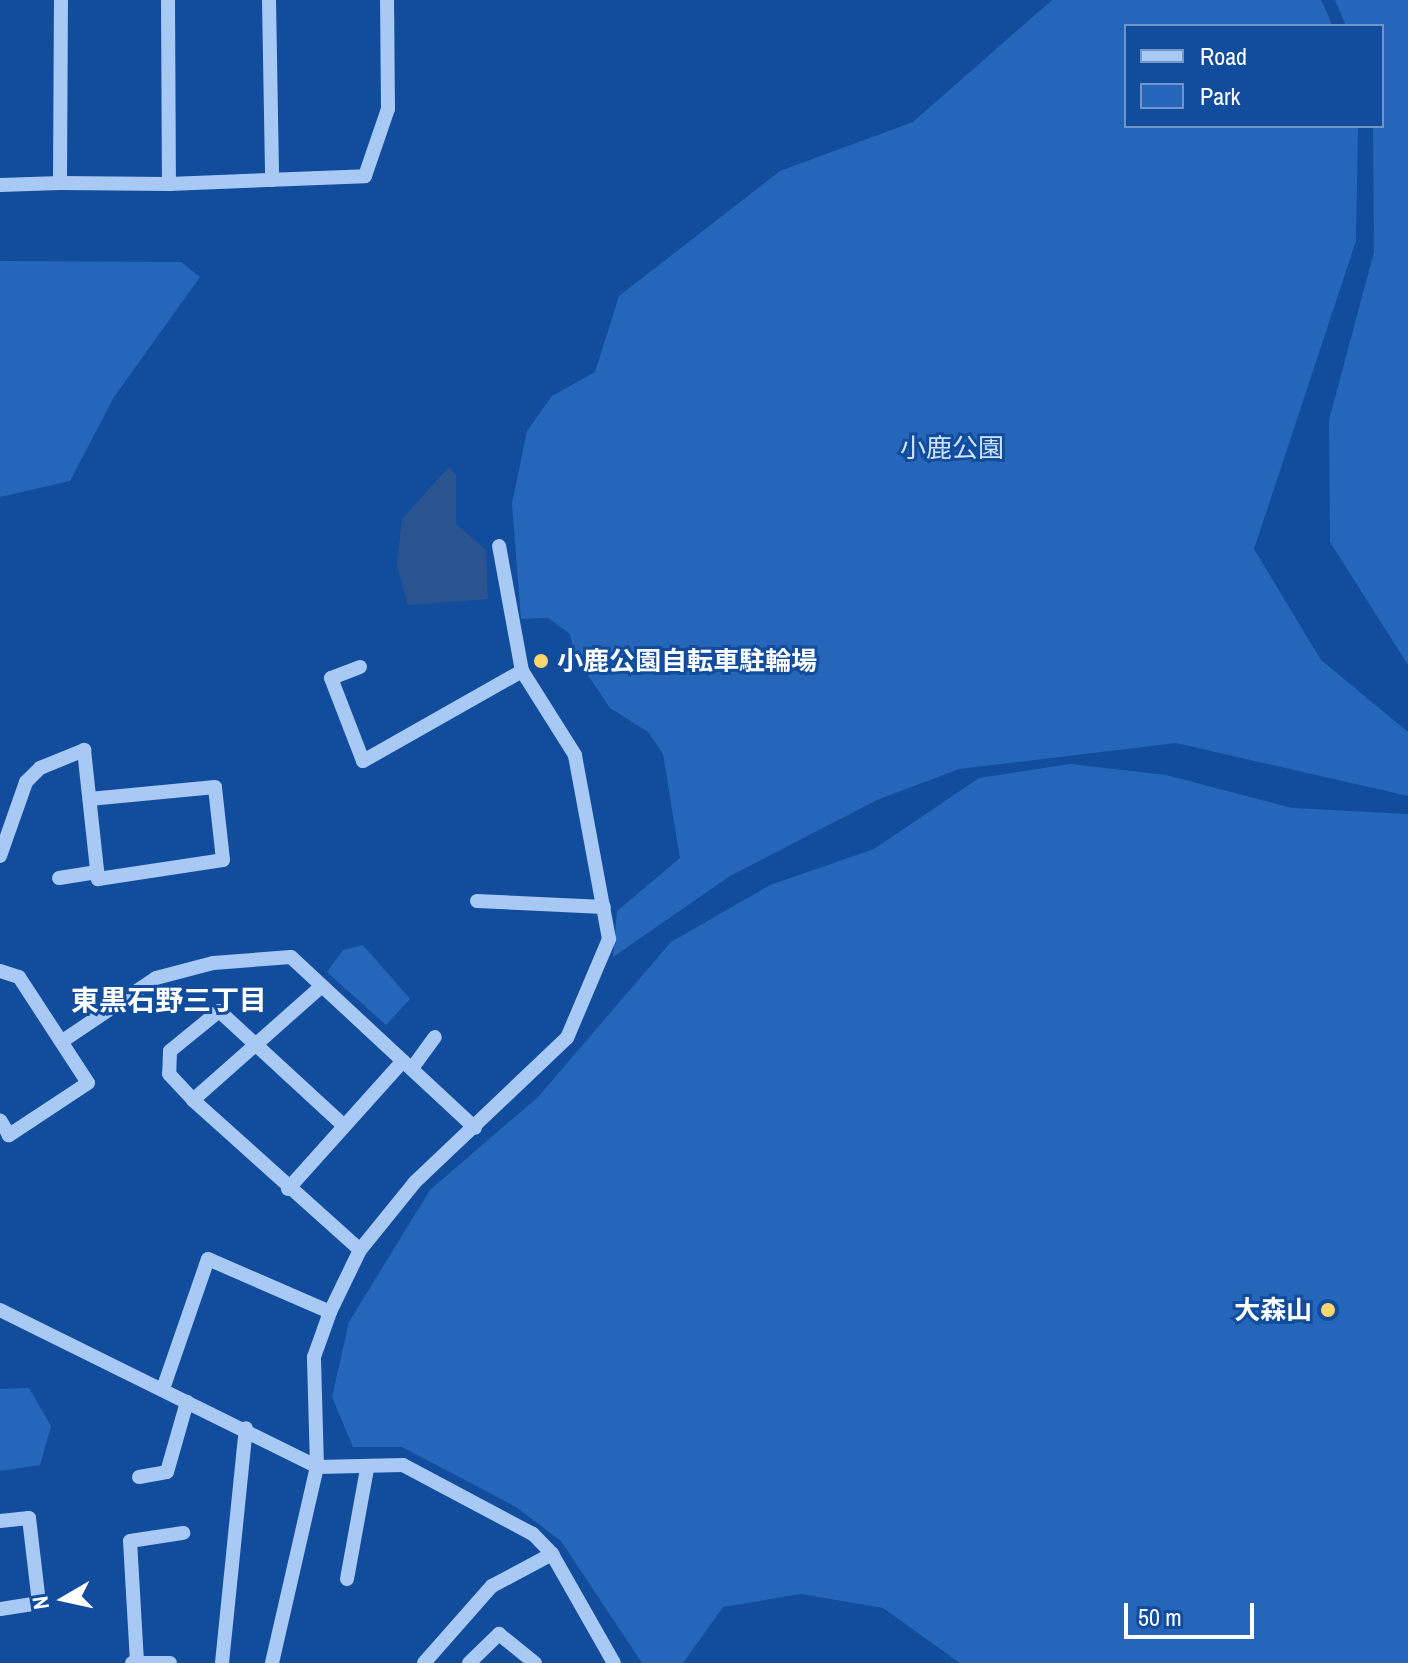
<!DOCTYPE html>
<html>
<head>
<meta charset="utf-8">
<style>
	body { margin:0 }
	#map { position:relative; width:1408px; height:1663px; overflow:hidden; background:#124c9d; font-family:"Archivo Narrow","Noto Sans JP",sans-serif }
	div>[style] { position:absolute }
	.green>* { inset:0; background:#2566bb }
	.water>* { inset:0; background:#295490 }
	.minor>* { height:14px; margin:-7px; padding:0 7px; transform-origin:7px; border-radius:7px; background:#a7c9f4 }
	.dots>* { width:22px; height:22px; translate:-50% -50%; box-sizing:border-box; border:4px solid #124c9d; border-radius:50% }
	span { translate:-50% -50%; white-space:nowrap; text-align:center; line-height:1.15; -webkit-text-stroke:6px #124c9d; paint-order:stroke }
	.park-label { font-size:26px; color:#d0e4fe }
	.poi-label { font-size:26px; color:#fff; font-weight:700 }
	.left { translate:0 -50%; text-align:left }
	.right { translate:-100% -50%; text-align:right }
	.neighbourhood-label { font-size:28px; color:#fff; font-weight:700 }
	.legend { position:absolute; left:1124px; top:24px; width:260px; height:104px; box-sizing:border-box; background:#124c9d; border:2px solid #7194c4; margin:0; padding:10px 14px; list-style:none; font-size:24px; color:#fff }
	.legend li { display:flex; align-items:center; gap:16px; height:40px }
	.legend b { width:40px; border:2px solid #7194c4 }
	.north { position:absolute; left:24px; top:1559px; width:80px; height:80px; -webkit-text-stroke:6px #124c9d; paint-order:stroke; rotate:261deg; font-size:22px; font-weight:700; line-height:32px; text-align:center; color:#fff }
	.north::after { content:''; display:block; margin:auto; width:28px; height:36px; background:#fff; clip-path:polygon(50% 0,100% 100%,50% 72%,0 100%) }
	.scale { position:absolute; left:1124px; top:1603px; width:130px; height:36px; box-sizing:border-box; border:4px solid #fff; border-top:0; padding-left:10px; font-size:24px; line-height:28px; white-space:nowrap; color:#fff; -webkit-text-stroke:6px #124c9d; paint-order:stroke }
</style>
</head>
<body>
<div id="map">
	<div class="green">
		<i style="clip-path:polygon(1052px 0,1321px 0,1329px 17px,1332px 26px,1126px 26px,1126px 126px,1358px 126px,1356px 241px,1254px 549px,1321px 660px,1408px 732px,1408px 796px,1176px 743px,959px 769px,877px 800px,730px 876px,613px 957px,617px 911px,680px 858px,663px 754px,648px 732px,610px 708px,575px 656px,570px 634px,548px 618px,521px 619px,512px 504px,527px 431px,552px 396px,595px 372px,619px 296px,780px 171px,913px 122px)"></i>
		<i style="clip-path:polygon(1335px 0,1408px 0,1408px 665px,1330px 542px,1329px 420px,1374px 252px,1373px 126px,1382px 126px,1382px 26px,1346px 26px)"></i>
		<i style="clip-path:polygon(0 261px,181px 262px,200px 277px,114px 397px,70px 481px,0 497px)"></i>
		<i style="clip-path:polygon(1070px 764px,1166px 775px,1292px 808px,1408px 814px,1408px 1663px,960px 1663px,883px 1608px,801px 1594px,723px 1607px,683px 1663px,642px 1663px,561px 1541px,516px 1507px,402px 1447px,353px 1447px,332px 1397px,349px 1322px,430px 1190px,538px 1097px,671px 942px,770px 885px,874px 849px,979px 778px)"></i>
		<i style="clip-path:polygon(363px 945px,410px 999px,386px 1025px,327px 972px,343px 950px)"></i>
		<i style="clip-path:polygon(29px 1388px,51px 1426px,40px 1465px,0 1471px,0 1389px)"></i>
	</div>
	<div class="water">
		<i style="clip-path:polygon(449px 467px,456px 474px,456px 524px,486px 550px,488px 599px,408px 605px,397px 565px,402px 519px)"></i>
	</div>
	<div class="minor">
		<i style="left:168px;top:0;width:184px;rotate:89.7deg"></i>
		<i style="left:169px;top:184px;width:196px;rotate:-2.3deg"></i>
		<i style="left:365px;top:176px;width:71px;rotate:-71.1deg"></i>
		<i style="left:388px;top:109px;width:109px;rotate:-90.5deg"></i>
		<i style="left:269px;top:0;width:180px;rotate:89deg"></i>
		<i style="left:60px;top:183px;width:109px;rotate:0.5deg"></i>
		<i style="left:0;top:185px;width:60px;rotate:-1.9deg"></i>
		<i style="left:60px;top:183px;width:183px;rotate:-89.7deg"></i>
		<i style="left:360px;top:667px;width:31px;rotate:159deg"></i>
		<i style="left:331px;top:678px;width:89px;rotate:68.9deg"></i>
		<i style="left:363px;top:761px;width:183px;rotate:-29.5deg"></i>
		<i style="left:0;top:856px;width:78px;rotate:-70.6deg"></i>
		<i style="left:26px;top:782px;width:20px;rotate:-45deg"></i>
		<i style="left:40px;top:768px;width:48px;rotate:-22.2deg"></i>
		<i style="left:84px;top:750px;width:130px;rotate:83.8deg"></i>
		<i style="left:98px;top:879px;width:126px;rotate:-8.6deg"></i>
		<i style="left:223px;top:860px;width:73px;rotate:-96.3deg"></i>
		<i style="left:215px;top:787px;width:126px;rotate:174.5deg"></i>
		<i style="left:59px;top:878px;width:37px;rotate:-9deg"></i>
		<i style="left:477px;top:901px;width:127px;rotate:2.7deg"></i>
		<i style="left:0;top:971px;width:20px;rotate:18deg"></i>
		<i style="left:19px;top:977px;width:126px;rotate:56.9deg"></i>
		<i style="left:88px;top:1083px;width:95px;rotate:146.6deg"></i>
		<i style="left:9px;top:1135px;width:17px;rotate:-121deg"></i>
		<i style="left:64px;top:1040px;width:111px;rotate:-34deg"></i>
		<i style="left:156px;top:978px;width:59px;rotate:-14.7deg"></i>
		<i style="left:213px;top:963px;width:78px;rotate:-4.4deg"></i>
		<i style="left:291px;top:957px;width:251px;rotate:42.9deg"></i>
		<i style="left:413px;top:1067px;width:37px;rotate:-54deg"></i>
		<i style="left:193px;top:1100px;width:172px;rotate:-41.5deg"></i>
		<i style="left:342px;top:1124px;width:167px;rotate:-137.4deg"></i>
		<i style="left:219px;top:1011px;width:63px;rotate:140.8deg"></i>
		<i style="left:170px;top:1051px;width:23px;rotate:92deg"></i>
		<i style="left:169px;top:1074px;width:35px;rotate:47deg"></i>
		<i style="left:193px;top:1100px;width:224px;rotate:41.9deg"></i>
		<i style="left:288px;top:1189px;width:172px;rotate:-48.1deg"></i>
		<i style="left:0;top:1310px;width:354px;rotate:26.3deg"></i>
		<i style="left:317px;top:1467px;width:86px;rotate:-1.3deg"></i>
		<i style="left:403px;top:1465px;width:147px;rotate:28deg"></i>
		<i style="left:533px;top:1534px;width:28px;rotate:46deg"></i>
		<i style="left:552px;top:1554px;width:125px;rotate:60.4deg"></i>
		<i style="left:164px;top:1386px;width:134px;rotate:-70.9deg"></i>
		<i style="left:208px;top:1259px;width:133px;rotate:23.5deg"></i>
		<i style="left:139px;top:1477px;width:28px;rotate:-10deg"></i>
		<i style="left:167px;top:1472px;width:73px;rotate:-74.1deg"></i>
		<i style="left:0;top:1521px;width:29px;rotate:-6deg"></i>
		<i style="left:29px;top:1518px;width:86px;rotate:83.3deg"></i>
		<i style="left:39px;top:1603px;width:39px;rotate:171deg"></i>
		<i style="left:347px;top:1579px;width:112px;rotate:-79.7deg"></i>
		<i style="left:137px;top:1662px;width:121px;rotate:-93.3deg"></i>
		<i style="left:130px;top:1541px;width:54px;rotate:-8.6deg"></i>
		<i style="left:132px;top:1663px;width:38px"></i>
		<i style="left:222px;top:1663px;width:236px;rotate:-84.2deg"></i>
		<i style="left:272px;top:1663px;width:201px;rotate:-77.1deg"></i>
		<i style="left:317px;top:1467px;width:110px;rotate:-91.6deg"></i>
		<i style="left:314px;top:1357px;width:48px;rotate:-70.4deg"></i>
		<i style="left:330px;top:1312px;width:69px;rotate:-64.2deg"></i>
		<i style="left:360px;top:1250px;width:87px;rotate:-51deg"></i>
		<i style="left:415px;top:1182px;width:209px;rotate:-43.5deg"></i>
		<i style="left:567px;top:1038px;width:108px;rotate:-67deg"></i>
		<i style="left:609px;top:939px;width:187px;rotate:-100.5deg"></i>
		<i style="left:575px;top:755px;width:99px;rotate:-122.2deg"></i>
		<i style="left:522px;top:671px;width:127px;rotate:-100.4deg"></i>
		<i style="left:424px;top:1663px;width:103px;rotate:-48.6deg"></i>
		<i style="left:492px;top:1586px;width:68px;rotate:-28.1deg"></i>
		<i style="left:469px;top:1663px;width:42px;rotate:-44deg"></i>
		<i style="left:499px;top:1634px;width:46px;rotate:38.9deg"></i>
	</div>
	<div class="dots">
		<i style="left:541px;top:661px;background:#ffd66b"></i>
		<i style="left:1328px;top:1310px;background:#ffd66b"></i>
	</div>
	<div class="park-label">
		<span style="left:952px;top:448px">小鹿公園</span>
	</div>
	<div class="poi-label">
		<span class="left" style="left:557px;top:661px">小鹿公園自転車駐輪場</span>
		<span class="right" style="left:1312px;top:1310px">大森山</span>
	</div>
	<div class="neighbourhood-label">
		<span style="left:169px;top:1000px">東黒石野三丁目</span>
	</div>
	<ul class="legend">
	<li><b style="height:10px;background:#a7c9f4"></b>Road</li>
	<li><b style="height:22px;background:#2566bb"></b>Park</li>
	</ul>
	<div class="north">N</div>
	<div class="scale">50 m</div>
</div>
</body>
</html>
